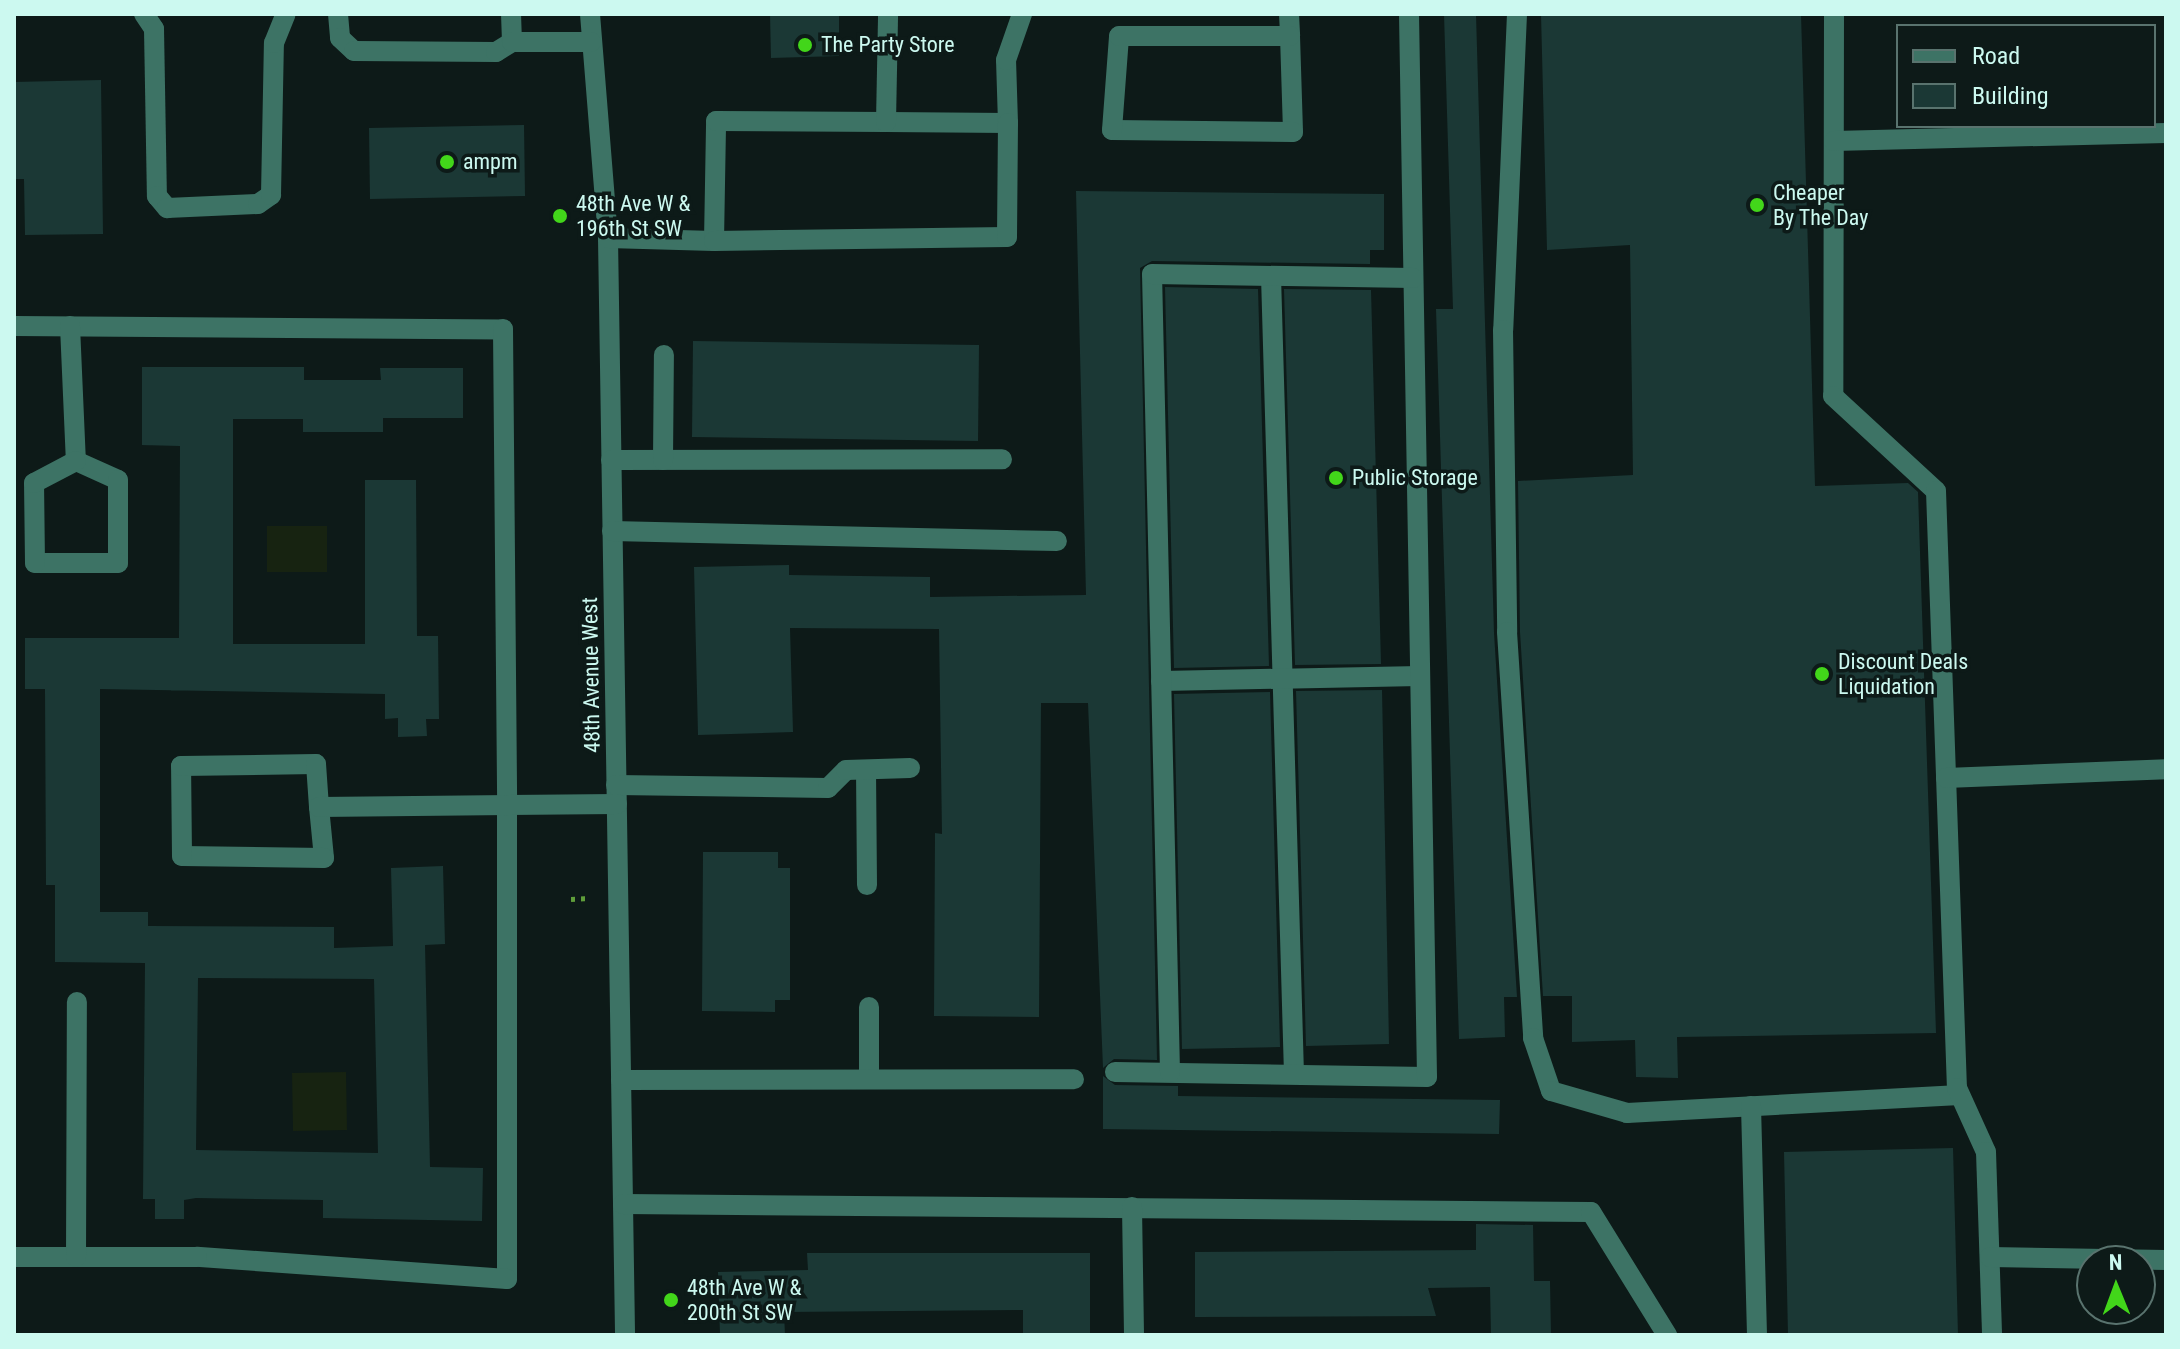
<!DOCTYPE html>
<html>
<head>
<meta charset="utf-8">
<style>
	body { margin:0 }
	#map { position:relative; width:2180px; height:1349px; overflow:hidden; background:#0d1a18; font-family:"Roboto Condensed",sans-serif }
	div>[style] { position:absolute }
	.green>* { inset:0; background:#172311 }
	.building>* { inset:0; background:#1b3835 }
	.path>* { height:5px; margin-top:-2.5px; transform-origin:0; background:repeating-linear-gradient(90deg,#5f9e3a 0 4px,transparent 0 10px) }
	.minor>* { height:20px; margin:-10px; padding:0 10px; transform-origin:10px; border-radius:10px; background:#3d7365 }
	.dots>* { width:22px; height:22px; translate:-50% -50%; box-sizing:border-box; border:4px solid #0d1a18; border-radius:50% }
	span { translate:-50% -50%; white-space:nowrap; text-align:center; line-height:1.15; -webkit-text-stroke:7px #0d1a18; paint-order:stroke }
	.poi-label { font-size:22px; color:#ccf9f0 }
	.left { translate:0 -50%; text-align:left }
	.street-label { font-size:22px; color:#ccf9f0 }
	.frame { position:absolute; inset:0; border:16px solid #ccf9f0; pointer-events:none }
	.legend { position:absolute; left:1896px; top:24px; width:260px; height:104px; box-sizing:border-box; background:#0d1a18; border:2px solid #59736e; margin:0; padding:10px 14px; list-style:none; font-size:24px; color:#ccf9f0 }
	.legend li { display:flex; align-items:center; gap:16px; height:40px }
	.legend b { width:40px; border:2px solid #59736e }
	.north { position:absolute; left:2076px; top:1245px; width:80px; height:80px; box-sizing:border-box; background:#0d1a18; border:2px solid #59736e; border-radius:50%; rotate:359deg; font-size:22px; font-weight:700; line-height:32px; text-align:center; color:#ccf9f0 }
	.north::after { content:''; display:block; margin:auto; width:28px; height:36px; background:#42d61a; clip-path:polygon(50% 0,100% 100%,50% 72%,0 100%) }
</style>
</head>
<body>
<div id="map">
	<div class="green">
		<i style="clip-path:polygon(267px 526px,327px 526px,327px 572px,267px 572px)"></i>
		<i style="clip-path:polygon(346px 1072px,347px 1130px,293px 1131px,292px 1073px)"></i>
	</div>
	<div class="building">
		<i style="clip-path:polygon(770px 14px,839px 14px,839px 56px,771px 58px)"></i>
		<i style="clip-path:polygon(1444px 14px,1476px 14px,1494px 633px,1517px 997px,1504px 997px,1505px 1037px,1459px 1039px,1436px 309px,1453px 309px)"></i>
		<i style="clip-path:polygon(1541px 14px,1801px 14px,1815px 486px,1908px 483px,1918px 492px,1936px 1033px,1677px 1037px,1678px 1078px,1636px 1077px,1635px 1040px,1572px 1042px,1572px 996px,1543px 996px,1520px 632px,1518px 481px,1633px 475px,1630px 245px,1547px 250px)"></i>
		<i style="clip-path:polygon(101px 80px,103px 234px,25px 235px,24px 179px,14px 179px,14px 82px)"></i>
		<i style="clip-path:polygon(524px 125px,525px 196px,370px 199px,369px 128px)"></i>
		<i style="clip-path:polygon(1076px 191px,1384px 194px,1384px 250px,1370px 250px,1370px 264px,1152px 261px,1140px 268px,1157px 1060px,1114px 1059px,1103px 1068px,1088px 703px,1041px 703px,1039px 1017px,934px 1016px,935px 833px,942px 834px,939px 629px,790px 628px,793px 732px,698px 735px,694px 567px,789px 565px,789px 575px,930px 577px,930px 597px,1086px 595px)"></i>
		<i style="clip-path:polygon(1165px 287px,1258px 289px,1269px 666px,1174px 668px)"></i>
		<i style="clip-path:polygon(1284px 289px,1371px 290px,1381px 664px,1295px 665px)"></i>
		<i style="clip-path:polygon(693px 341px,979px 345px,978px 441px,692px 437px)"></i>
		<i style="clip-path:polygon(evenodd,142px 367px,304px 367px,304px 380px,381px 380px,380px 368px,463px 368px,463px 418px,383px 418px,383px 432px,303px 432px,303px 419px,233px 419px,233px 644px,365px 644px,365px 480px,416px 480px,417px 636px,438px 636px,439px 719px,426px 719px,427px 736px,398px 737px,398px 718px,385px 719px,385px 694px,100px 689px,100px 912px,148px 912px,148px 926px,334px 927px,334px 948px,393px 946px,391px 868px,443px 866px,445px 944px,425px 945px,430px 1167px,483px 1168px,482px 1221px,323px 1218px,323px 1200px,196px 1198px,184px 1200px,184px 1219px,155px 1219px,155px 1199px,143px 1199px,145px 963px,55px 962px,55px 885px,46px 885px,45px 689px,25px 689px,25px 638px,179px 638px,180px 446px,142px 445px,142px 367px,198px 978px,374px 979px,378px 1153px,196px 1150px,198px 978px)"></i>
		<i style="clip-path:polygon(1382px 690px,1389px 1044px,1306px 1046px,1296px 691px)"></i>
		<i style="clip-path:polygon(1270px 692px,1280px 1047px,1182px 1049px,1174px 694px)"></i>
		<i style="clip-path:polygon(703px 852px,778px 852px,778px 868px,790px 868px,790px 1000px,775px 1000px,775px 1012px,702px 1011px)"></i>
		<i style="clip-path:polygon(1103px 1076px,1115px 1085px,1178px 1086px,1178px 1096px,1500px 1100px,1499px 1134px,1103px 1129px)"></i>
		<i style="clip-path:polygon(1953px 1148px,1958px 1335px,1788px 1335px,1784px 1152px)"></i>
		<i style="clip-path:polygon(1476px 1224px,1533px 1225px,1534px 1281px,1550px 1281px,1551px 1335px,1491px 1335px,1490px 1287px,1428px 1288px,1436px 1316px,1195px 1317px,1195px 1252px,1476px 1250px)"></i>
		<i style="clip-path:polygon(807px 1253px,1090px 1253px,1090px 1335px,1023px 1335px,1023px 1310px,784px 1312px,785px 1335px,720px 1335px,718px 1272px,808px 1270px)"></i>
	</div>
	<div class="path">
		<i style="left:571px;top:899px;width:18px;rotate:-3deg"></i>
	</div>
	<div class="minor">
		<i style="left:144px;top:14px;width:18px;rotate:56deg"></i>
		<i style="left:154px;top:29px;width:167px;rotate:89deg"></i>
		<i style="left:157px;top:196px;width:16px;rotate:50deg"></i>
		<i style="left:167px;top:208px;width:91px;rotate:-2.5deg"></i>
		<i style="left:258px;top:204px;width:16px;rotate:-35deg"></i>
		<i style="left:271px;top:195px;width:152px;rotate:-88.9deg"></i>
		<i style="left:274px;top:43px;width:31px;rotate:-68deg"></i>
		<i style="left:338px;top:14px;width:24px;rotate:85deg"></i>
		<i style="left:340px;top:38px;width:19px;rotate:43deg"></i>
		<i style="left:354px;top:51px;width:142px;rotate:0.4deg"></i>
		<i style="left:496px;top:52px;width:19px;rotate:-32deg"></i>
		<i style="left:512px;top:42px;width:28px;rotate:-92deg"></i>
		<i style="left:590px;top:14px;width:225px;rotate:85.4deg"></i>
		<i style="left:608px;top:238px;width:1097px;rotate:89.11deg"></i>
		<i style="left:1289px;top:14px;width:22px;rotate:87deg"></i>
		<i style="left:1290px;top:36px;width:96px;rotate:88.2deg"></i>
		<i style="left:1293px;top:132px;width:181px;rotate:-179.4deg"></i>
		<i style="left:1112px;top:130px;width:94px;rotate:-85.7deg"></i>
		<i style="left:1119px;top:36px;width:171px"></i>
		<i style="left:1517px;top:14px;width:316px;rotate:92.5deg"></i>
		<i style="left:1503px;top:330px;width:302px;rotate:89.2deg"></i>
		<i style="left:1507px;top:632px;width:407px;rotate:86.3deg"></i>
		<i style="left:1533px;top:1038px;width:56px;rotate:71.2deg"></i>
		<i style="left:1551px;top:1091px;width:79px;rotate:16.1deg"></i>
		<i style="left:1627px;top:1113px;width:333px;rotate:-3.1deg"></i>
		<i style="left:1834px;top:14px;width:382px;rotate:90.1deg"></i>
		<i style="left:1833px;top:396px;width:140px;rotate:42.7deg"></i>
		<i style="left:1936px;top:491px;width:597px;rotate:87.99deg"></i>
		<i style="left:1957px;top:1088px;width:70px;rotate:65.6deg"></i>
		<i style="left:1986px;top:1152px;width:183px;rotate:88.1deg"></i>
		<i style="left:512px;top:42px;width:79px"></i>
		<i style="left:886px;top:122px;width:122px;rotate:0.5deg"></i>
		<i style="left:1008px;top:123px;width:63px;rotate:-91.8deg"></i>
		<i style="left:1006px;top:60px;width:49px;rotate:-70.8deg"></i>
		<i style="left:1834px;top:141px;width:332px;rotate:-1.4deg"></i>
		<i style="left:608px;top:238px;width:106px;rotate:1.6deg"></i>
		<i style="left:714px;top:241px;width:120px;rotate:-89deg"></i>
		<i style="left:716px;top:121px;width:170px;rotate:0.3deg"></i>
		<i style="left:886px;top:122px;width:108px;rotate:-88.9deg"></i>
		<i style="left:714px;top:241px;width:293px;rotate:-0.8deg"></i>
		<i style="left:1007px;top:237px;width:114px;rotate:-89.5deg"></i>
		<i style="left:1271px;top:276px;width:798px;rotate:88.35deg"></i>
		<i style="left:14px;top:326px;width:489px;rotate:0.4deg"></i>
		<i style="left:503px;top:329px;width:476px;rotate:89.5deg"></i>
		<i style="left:507px;top:805px;width:474px;rotate:90deg"></i>
		<i style="left:507px;top:1279px;width:311px;rotate:-175.9deg"></i>
		<i style="left:197px;top:1257px;width:183px;rotate:180deg"></i>
		<i style="left:70px;top:326px;width:135px;rotate:87.5deg"></i>
		<i style="left:76px;top:461px;width:46px;rotate:24.3deg"></i>
		<i style="left:118px;top:480px;width:83px;rotate:90deg"></i>
		<i style="left:118px;top:563px;width:83px;rotate:180deg"></i>
		<i style="left:35px;top:563px;width:80px;rotate:-90.7deg"></i>
		<i style="left:34px;top:483px;width:47px;rotate:-27.6deg"></i>
		<i style="left:611px;top:460px;width:391px;rotate:-0.1deg"></i>
		<i style="left:663px;top:460px;width:105px;rotate:-89.5deg"></i>
		<i style="left:612px;top:531px;width:445px;rotate:1.3deg"></i>
		<i style="left:1161px;top:681px;width:259px;rotate:-1.1deg"></i>
		<i style="left:866px;top:770px;width:115px;rotate:89.5deg"></i>
		<i style="left:1946px;top:778px;width:220px;rotate:-2.3deg"></i>
		<i style="left:616px;top:785px;width:212px;rotate:0.8deg"></i>
		<i style="left:828px;top:788px;width:25px;rotate:-45deg"></i>
		<i style="left:846px;top:770px;width:64px;rotate:-1.8deg"></i>
		<i style="left:319px;top:807px;width:51px;rotate:84.4deg"></i>
		<i style="left:324px;top:858px;width:142px;rotate:-179.2deg"></i>
		<i style="left:182px;top:856px;width:90px;rotate:-90.6deg"></i>
		<i style="left:181px;top:766px;width:135px;rotate:-0.8deg"></i>
		<i style="left:316px;top:764px;width:43px;rotate:86deg"></i>
		<i style="left:319px;top:807px;width:298px;rotate:-0.6deg"></i>
		<i style="left:869px;top:1007px;width:72px;rotate:90deg"></i>
		<i style="left:1115px;top:1072px;width:312px;rotate:0.9deg"></i>
		<i style="left:1427px;top:1077px;width:1063px;rotate:-90.97deg"></i>
		<i style="left:1170px;top:1072px;width:798px;rotate:-91.29deg"></i>
		<i style="left:1152px;top:274px;width:261px;rotate:0.9deg"></i>
		<i style="left:621px;top:1080px;width:453px;rotate:-0.1deg"></i>
		<i style="left:1751px;top:1106px;width:229px;rotate:88.5deg"></i>
		<i style="left:623px;top:1204px;width:968px;rotate:0.47deg"></i>
		<i style="left:1591px;top:1212px;width:145px;rotate:58.3deg"></i>
		<i style="left:1132px;top:1207px;width:128px;rotate:89.1deg"></i>
		<i style="left:76px;top:1257px;width:255px;rotate:-89.8deg"></i>
		<i style="left:1990px;top:1257px;width:176px;rotate:1deg"></i>
	</div>
	<div class="dots">
		<i style="left:805px;top:45px;background:#42d61a"></i>
		<i style="left:447px;top:162px;background:#42d61a"></i>
		<i style="left:1757px;top:205px;background:#42d61a"></i>
		<i style="left:560px;top:216px;background:#42d61a"></i>
		<i style="left:1336px;top:478px;background:#42d61a"></i>
		<i style="left:1822px;top:674px;background:#42d61a"></i>
		<i style="left:671px;top:1300px;background:#42d61a"></i>
	</div>
	<div class="poi-label">
		<span class="left" style="left:821px;top:45px">The Party Store</span>
		<span class="left" style="left:463px;top:162px">ampm</span>
		<span class="left" style="left:1773px;top:205px">Cheaper<br>By The Day</span>
		<span class="left" style="left:576px;top:216px">48th Ave W &amp;<br>196th St SW</span>
		<span class="left" style="left:1352px;top:478px">Public Storage</span>
		<span class="left" style="left:1838px;top:674px">Discount Deals<br>Liquidation</span>
		<span class="left" style="left:687px;top:1300px">48th Ave W &amp;<br>200th St SW</span>
	</div>
	<div class="street-label">
		<span style="left:591px;top:675px;rotate:-91deg">48th Avenue West</span>
	</div>
	<div class="frame"></div>
	<ul class="legend">
	<li><b style="height:10px;background:#3d7365"></b>Road</li>
	<li><b style="height:22px;background:#1b3835"></b>Building</li>
	</ul>
	<div class="north">N</div>
</div>
</body>
</html>
